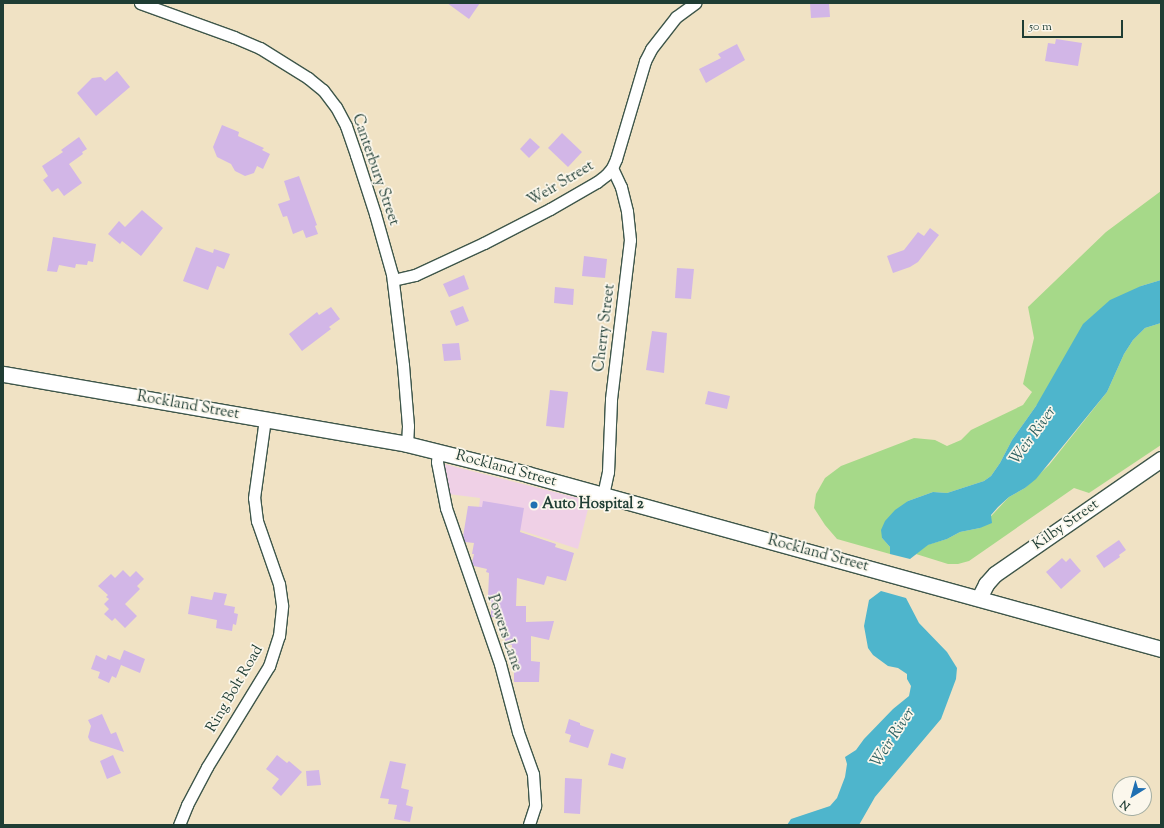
<!DOCTYPE html>
<html>
<head>
<meta charset="utf-8">
<style>
	body { margin:0 }
	#map { position:relative; width:1164px; height:828px; overflow:hidden; background:#f0e2c4; font-family:"Sorts Mill Goudy",serif }
	div>[style] { position:absolute }
	.built>* { inset:0; background:#efd0e6 }
	.green>* { inset:0; background:#a6d989 }
	.water>* { inset:0; background:#4eb5cc }
	.building>* { inset:0; background:#d2b6e7 }
	.roads { filter:drop-shadow(1px 0 #3e564a) drop-shadow(-1px 0 #3e564a) drop-shadow(0 1px #3e564a) drop-shadow(0 -1px #3e564a) }
	.street>* { height:11px; margin:-5.5px; padding:0 5.5px; transform-origin:5.5px; border-radius:5.5px; background:#fff }
	.secondary>* { height:15px; margin:-7.5px; padding:0 7.5px; transform-origin:7.5px; border-radius:7.5px; background:#fff }
	.dots>* { width:11px; height:11px; translate:-50% -50%; box-sizing:border-box; border:2px solid #fbf7ec; border-radius:50% }
	span { translate:-50% -50%; white-space:nowrap; text-align:center; line-height:1.15; -webkit-text-stroke:3.5px #fbf7ec; paint-order:stroke }
	.street-label { font-size:15px; color:#1f3d34 }
	.poi-label { font-size:15px; color:#1f3d34; font-weight:700 }
	.left { translate:0 -50%; text-align:left }
	.water-label { font-size:16px; color:#2d6162; font-style:italic }
	.frame { position:absolute; inset:0; border:4px solid #1f3d34; pointer-events:none }
	.north { position:absolute; left:1112px; top:776px; width:40px; height:40px; box-sizing:border-box; background:#fbf7ec; border:1px solid #a3ada2; border-radius:50%; rotate:217deg; font-size:11px; font-weight:700; line-height:16px; text-align:center; color:#1f3d34 }
	.north::after { content:''; display:block; margin:auto; width:14px; height:18px; background:#1f6fb2; clip-path:polygon(50% 0,100% 100%,50% 72%,0 100%) }
	.scale { position:absolute; left:1022px; top:20px; width:101px; height:18px; box-sizing:border-box; border:2px solid #1f3d34; border-top:0; padding-left:5px; font-size:12px; line-height:14px; white-space:nowrap; color:#1f3d34; -webkit-text-stroke:3px #fbf7ec; paint-order:stroke }
</style>
</head>
<body>
<div id="map">
	<div class="built">
		<i style="clip-path:polygon(444px 464px,590px 501px,578px 549px,520px 530px,479px 508px,480px 498px,448px 494px)"></i>
	</div>
	<div class="green">
		<i style="clip-path:polygon(1161px 191px,1161px 280px,1141px 286px,1036px 406px,1012px 440px,1000px 463px,991px 476px,984px 481px,947px 493px,933px 492px,908px 501px,882px 538px,890px 547px,890px 554px,837px 539px,825px 525px,814px 508px,816px 494px,825px 478px,841px 466px,914px 438px,935px 440px,947px 446px,961px 440px,971px 430px,1023px 405px,1032px 392px,1023px 384px,1034px 338px,1028px 307px,1106px 232px)"></i>
		<i style="clip-path:polygon(1161px 323px,1161px 445px,1089px 493px,1074px 488px,969px 561px,958px 564px,948px 564px,916px 554px,927px 545px,947px 539px,960px 532px,980px 528px,1009px 497px,1025px 488px,1049px 465px,1107px 392px,1124px 354px,1133px 340px,1145px 328px)"></i>
	</div>
	<div class="water">
		<i style="clip-path:polygon(1161px 280px,1161px 323px,1145px 328px,1133px 340px,1124px 354px,1107px 392px,1036px 479px,1025px 488px,1009px 497px,998px 507px,991px 515px,992px 523px,980px 528px,960px 532px,947px 539px,928px 545px,910px 559px,890px 554px,890px 547px,882px 538px,881px 530px,885px 521px,895px 510px,908px 501px,933px 492px,947px 493px,984px 481px,991px 476px,1000px 463px,1012px 440px,1036px 406px,1083px 324px,1110px 300px,1141px 286px)"></i>
		<i style="clip-path:polygon(881px 591px,906px 598px,919px 623px,947px 652px,957px 668px,956px 679px,941px 719px,875px 797px,859px 825px,787px 825px,791px 819px,830px 806px,837px 798px,845px 777px,847px 764px,845px 757px,856px 750px,864px 739px,893px 709px,909px 696px,911px 686px,907px 679px,907px 674px,898px 668px,888px 666px,873px 655px,868px 648px,864px 626px,869px 600px)"></i>
	</div>
	<div class="building">
		<i style="clip-path:polygon(447px 3px,480px 3px,469px 19px)"></i>
		<i style="clip-path:polygon(810px 3px,829px 3px,830px 17px,811px 18px)"></i>
		<i style="clip-path:polygon(1056px 39px,1082px 43px,1078px 66px,1045px 61px,1048px 43px,1055px 44px)"></i>
		<i style="clip-path:polygon(737px 44px,745px 60px,706px 83px,699px 69px,721px 58px,718px 54px)"></i>
		<i style="clip-path:polygon(117px 71px,130px 87px,96px 116px,77px 93px,92px 78px,101px 77px,105px 81px)"></i>
		<i style="clip-path:polygon(222px 125px,239px 132px,238px 136px,264px 148px,262px 150px,270px 154px,263px 169px,257px 166px,254px 173px,245px 176px,235px 171px,231px 164px,217px 157px,213px 147px)"></i>
		<i style="clip-path:polygon(562px 133px,582px 152px,568px 167px,548px 148px)"></i>
		<i style="clip-path:polygon(79px 137px,87px 149px,82px 152px,83px 154px,69px 164px,82px 183px,64px 196px,58px 188px,52px 192px,43px 180px,48px 176px,42px 166px,63px 152px,61px 150px)"></i>
		<i style="clip-path:polygon(530px 138px,540px 147px,529px 158px,520px 149px)"></i>
		<i style="clip-path:polygon(299px 176px,317px 225px,315px 226px,318px 234px,306px 238px,303px 230px,293px 234px,287px 216px,283px 217px,278px 204px,290px 200px,284px 181px)"></i>
		<i style="clip-path:polygon(142px 210px,163px 228px,141px 256px,122px 241px,120px 244px,108px 234px,119px 221px,125px 227px)"></i>
		<i style="clip-path:polygon(930px 228px,939px 235px,918px 262px,910px 267px,893px 273px,887px 256px,904px 250px,918px 232px,924px 236px)"></i>
		<i style="clip-path:polygon(53px 237px,96px 244px,93px 262px,88px 261px,87px 265px,76px 264px,75px 268px,59px 265px,57px 272px,47px 271px)"></i>
		<i style="clip-path:polygon(196px 247px,213px 253px,214px 249px,230px 254px,224px 269px,217px 266px,208px 290px,183px 281px)"></i>
		<i style="clip-path:polygon(584px 256px,607px 259px,605px 278px,582px 276px)"></i>
		<i style="clip-path:polygon(677px 268px,694px 269px,691px 299px,675px 298px)"></i>
		<i style="clip-path:polygon(464px 275px,469px 289px,449px 297px,443px 284px)"></i>
		<i style="clip-path:polygon(555px 287px,574px 289px,573px 305px,554px 303px)"></i>
		<i style="clip-path:polygon(463px 306px,469px 321px,456px 326px,450px 311px)"></i>
		<i style="clip-path:polygon(331px 307px,340px 319px,329px 327px,331px 329px,302px 351px,289px 334px,317px 312px,319px 315px)"></i>
		<i style="clip-path:polygon(652px 331px,667px 333px,664px 373px,646px 370px)"></i>
		<i style="clip-path:polygon(459px 343px,461px 360px,444px 361px,442px 344px)"></i>
		<i style="clip-path:polygon(550px 390px,568px 392px,564px 428px,546px 426px)"></i>
		<i style="clip-path:polygon(708px 391px,730px 396px,727px 409px,705px 404px)"></i>
		<i style="clip-path:polygon(483px 501px,524px 508px,520px 532px,556px 544px,555px 547px,574px 553px,566px 581px,547px 576px,544px 585px,517px 578px,516px 606px,526px 606px,526px 622px,554px 621px,549px 640px,531px 636px,531px 661px,540px 662px,539px 682px,514px 682px,514px 669px,511px 669px,512px 645px,505px 645px,505px 631px,498px 631px,498px 617px,491px 617px,491px 599px,488px 599px,489px 573px,486px 572px,487px 569px,474px 566px,472px 563px,474px 554px,472px 554px,474px 543px,465px 542px,463px 537px,468px 506px,482px 507px)"></i>
		<i style="clip-path:polygon(1119px 540px,1126px 550px,1119px 555px,1120px 557px,1104px 568px,1096px 556px)"></i>
		<i style="clip-path:polygon(1062px 558px,1066px 562px,1070px 558px,1081px 571px,1061px 589px,1046px 572px)"></i>
		<i style="clip-path:polygon(123px 570px,130px 577px,136px 571px,144px 579px,137px 586px,140px 589px,125px 604px,137px 616px,125px 628px,115px 618px,112px 621px,104px 614px,109px 609px,104px 604px,109px 599px,106px 597px,108px 595px,98px 586px,111px 574px,115px 578px)"></i>
		<i style="clip-path:polygon(214px 592px,227px 594px,224px 605px,235px 607px,234px 613px,238px 614px,236px 625px,233px 624px,232px 631px,216px 628px,217px 620px,188px 614px,191px 596px,212px 600px)"></i>
		<i style="clip-path:polygon(124px 650px,145px 659px,140px 673px,121px 665px,116px 678px,112px 676px,109px 683px,98px 678px,100px 672px,91px 669px,96px 655px,106px 660px,108px 655px,120px 660px)"></i>
		<i style="clip-path:polygon(102px 714px,111px 734px,116px 732px,124px 752px,90px 741px,88px 737px,91px 726px,88px 720px)"></i>
		<i style="clip-path:polygon(569px 719px,580px 723px,580px 725px,594px 730px,588px 748px,569px 742px,571px 735px,565px 733px)"></i>
		<i style="clip-path:polygon(611px 753px,626px 758px,623px 769px,608px 765px)"></i>
		<i style="clip-path:polygon(113px 755px,121px 773px,107px 779px,100px 761px)"></i>
		<i style="clip-path:polygon(277px 755px,287px 763px,289px 761px,302px 772px,281px 796px,272px 788px,279px 779px,266px 769px)"></i>
		<i style="clip-path:polygon(390px 761px,406px 764px,401px 788px,409px 790px,406px 805px,413px 807px,410px 822px,394px 819px,397px 805px,388px 804px,389px 799px,380px 798px)"></i>
		<i style="clip-path:polygon(319px 770px,321px 785px,307px 786px,306px 771px)"></i>
		<i style="clip-path:polygon(565px 778px,582px 779px,580px 814px,564px 813px)"></i>
	</div>
	<div class="roads">
		<div class="street">
			<i style="left:140px;top:3px;width:100px;rotate:19.9deg"></i>
			<i style="left:234px;top:37px;width:28px;rotate:23deg"></i>
			<i style="left:260px;top:48px;width:57px;rotate:32deg"></i>
			<i style="left:308px;top:78px;width:19px;rotate:39deg"></i>
			<i style="left:323px;top:90px;width:21px;rotate:53deg"></i>
			<i style="left:336px;top:107px;width:21px;rotate:62deg"></i>
			<i style="left:346px;top:126px;width:31px;rotate:71deg"></i>
			<i style="left:356px;top:155px;width:62px;rotate:72.1deg"></i>
			<i style="left:375px;top:214px;width:62px;rotate:74.2deg"></i>
			<i style="left:392px;top:274px;width:92px;rotate:83.1deg"></i>
			<i style="left:403px;top:365px;width:61px;rotate:85.3deg"></i>
			<i style="left:408px;top:426px;width:18px;rotate:93deg"></i>
			<i style="left:393px;top:280px;width:23px;rotate:-13deg"></i>
			<i style="left:415px;top:275px;width:76px;rotate:-24.9deg"></i>
			<i style="left:484px;top:243px;width:74px;rotate:-27.3deg"></i>
			<i style="left:550px;top:209px;width:54px;rotate:-29.9deg"></i>
			<i style="left:597px;top:182px;width:11px;rotate:-38deg"></i>
			<i style="left:606px;top:175px;width:9px;rotate:-49deg"></i>
			<i style="left:612px;top:168px;width:10px;rotate:-66deg"></i>
			<i style="left:616px;top:159px;width:102px;rotate:-73.5deg"></i>
			<i style="left:645px;top:61px;width:13px;rotate:-63deg"></i>
			<i style="left:651px;top:49px;width:41px;rotate:-52deg"></i>
			<i style="left:676px;top:17px;width:24px;rotate:-36deg"></i>
			<i style="left:438px;top:451px;width:11px;rotate:95deg"></i>
			<i style="left:437px;top:462px;width:47px;rotate:78.9deg"></i>
			<i style="left:446px;top:508px;width:165px;rotate:70.9deg"></i>
			<i style="left:500px;top:664px;width:70px;rotate:75.2deg"></i>
			<i style="left:518px;top:732px;width:45px;rotate:70.3deg"></i>
			<i style="left:533px;top:774px;width:32px;rotate:86deg"></i>
			<i style="left:535px;top:806px;width:20px;rotate:108deg"></i>
			<i style="left:603px;top:495px;width:24px;rotate:-78deg"></i>
			<i style="left:608px;top:472px;width:73px;rotate:-87.6deg"></i>
			<i style="left:611px;top:399px;width:160px;rotate:-83.2deg"></i>
			<i style="left:630px;top:240px;width:29px;rotate:-96deg"></i>
			<i style="left:627px;top:211px;width:25px;rotate:-104deg"></i>
			<i style="left:621px;top:187px;width:21px;rotate:-115deg"></i>
			<i style="left:179px;top:825px;width:22px;rotate:-68deg"></i>
			<i style="left:187px;top:805px;width:43px;rotate:-62.2deg"></i>
			<i style="left:207px;top:767px;width:119px;rotate:-58.5deg"></i>
			<i style="left:269px;top:666px;width:32px;rotate:-72deg"></i>
			<i style="left:279px;top:636px;width:31px;rotate:-84deg"></i>
			<i style="left:282px;top:605px;width:21px;rotate:-98deg"></i>
			<i style="left:279px;top:584px;width:67px;rotate:-109.2deg"></i>
			<i style="left:257px;top:521px;width:23px;rotate:-97deg"></i>
			<i style="left:254px;top:498px;width:80px;rotate:-82.1deg"></i>
		</div>
		<div class="secondary">
			<i style="left:3px;top:374px;width:410px;rotate:9.8deg"></i>
			<i style="left:407px;top:444px;width:124px;rotate:14deg"></i>
			<i style="left:527px;top:474px;width:658px;rotate:15.43deg"></i>
			<i style="left:979px;top:598px;width:16px;rotate:-63deg"></i>
			<i style="left:986px;top:584px;width:13px;rotate:-48deg"></i>
			<i style="left:995px;top:574px;width:202px;rotate:-34.7deg"></i>
		</div>
	</div>
	<div class="dots">
		<i style="left:534px;top:505px;background:#1f6fb2"></i>
	</div>
	<div class="street-label">
		<span style="left:375px;top:170px;rotate:71deg">Canterbury Street</span>
		<span style="left:561px;top:184px;rotate:-31deg">Weir Street</span>
		<span style="left:605px;top:328px;rotate:-83deg">Cherry Street</span>
		<span style="left:188px;top:406px;rotate:10deg">Rockland Street</span>
		<span style="left:506px;top:469px;rotate:15deg">Rockland Street</span>
		<span style="left:1066px;top:525px;rotate:-35deg">Kilby Street</span>
		<span style="left:818px;top:554px;rotate:15deg">Rockland Street</span>
		<span style="left:504px;top:633px;rotate:71deg">Powers Lane</span>
		<span style="left:235px;top:689px;rotate:-60deg">Ring Bolt Road</span>
	</div>
	<div class="poi-label">
		<span class="left" style="left:542px;top:505px">Auto Hospital 2</span>
	</div>
	<div class="water-label">
		<span style="left:1034px;top:436px;rotate:-54deg">Weir River</span>
		<span style="left:894px;top:738px;rotate:-57deg">Weir River</span>
	</div>
	<div class="frame"></div>
	<div class="north">N</div>
	<div class="scale">50 m</div>
</div>
</body>
</html>
